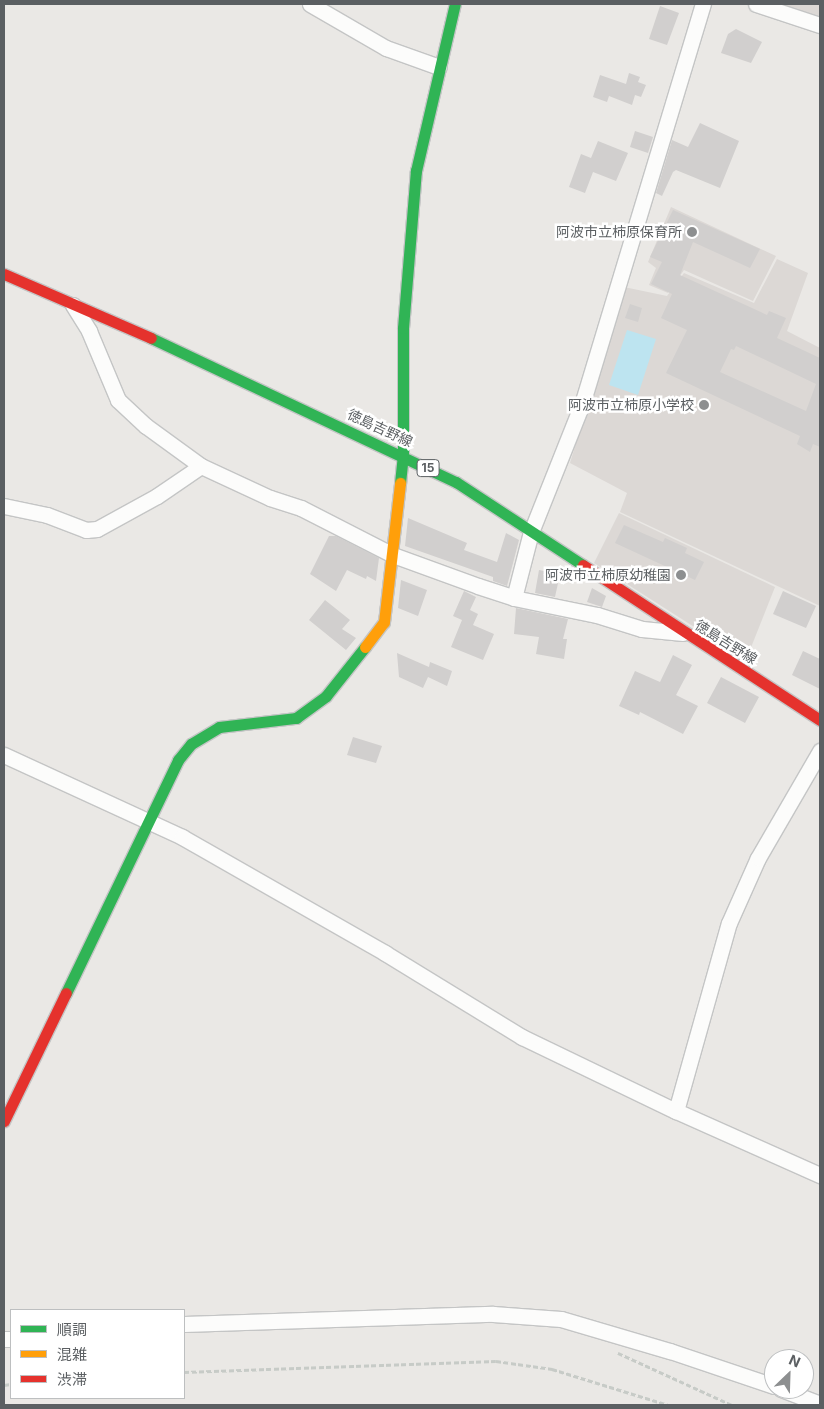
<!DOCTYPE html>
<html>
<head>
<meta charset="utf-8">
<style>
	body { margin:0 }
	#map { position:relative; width:824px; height:1409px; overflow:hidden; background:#eae8e5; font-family:Inter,"Noto Sans JP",sans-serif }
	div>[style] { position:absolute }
	.education>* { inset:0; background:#dcd8d5 }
	.water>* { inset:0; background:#bde4f0 }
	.building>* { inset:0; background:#d1cfce }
	.path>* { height:2.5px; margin-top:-1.25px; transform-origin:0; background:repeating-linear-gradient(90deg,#c7cbc7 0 5px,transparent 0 7.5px) }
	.roads { filter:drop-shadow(1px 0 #c4c5c5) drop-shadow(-1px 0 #c4c5c5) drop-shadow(0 1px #c4c5c5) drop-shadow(0 -1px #c4c5c5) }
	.street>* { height:15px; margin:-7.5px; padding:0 7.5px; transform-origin:7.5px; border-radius:7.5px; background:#fcfcfb }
	.fast>* { height:11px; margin:-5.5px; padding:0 5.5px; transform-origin:5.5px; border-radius:5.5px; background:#30b455 }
	.slow>* { height:11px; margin:-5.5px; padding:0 5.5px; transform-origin:5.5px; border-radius:5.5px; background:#ff9f0a }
	.jam>* { height:11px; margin:-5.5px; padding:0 5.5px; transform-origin:5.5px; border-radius:5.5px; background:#e5322d }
	.dots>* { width:14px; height:14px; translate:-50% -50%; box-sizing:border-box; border:2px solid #fff; border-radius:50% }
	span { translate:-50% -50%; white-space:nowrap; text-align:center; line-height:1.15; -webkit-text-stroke:5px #fff; paint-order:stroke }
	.shield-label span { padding:1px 4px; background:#fff; border:1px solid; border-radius:4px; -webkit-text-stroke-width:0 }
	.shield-label { font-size:12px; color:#5b5f62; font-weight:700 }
	.poi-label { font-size:14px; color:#5b5f62 }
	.right { translate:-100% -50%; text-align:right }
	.street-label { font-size:14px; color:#5b5f62 }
	.frame { position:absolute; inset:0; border:5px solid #5b5f62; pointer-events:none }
	.legend { position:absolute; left:10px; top:1309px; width:175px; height:90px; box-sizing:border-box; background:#fff; border:1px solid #bdbfc0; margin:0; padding:6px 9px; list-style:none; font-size:15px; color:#5b5f62 }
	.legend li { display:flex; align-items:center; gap:10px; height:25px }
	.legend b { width:25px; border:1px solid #bdbfc0 }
	.north { position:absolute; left:764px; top:1349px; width:50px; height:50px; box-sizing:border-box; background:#fff; border:1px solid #bdbfc0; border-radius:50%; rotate:24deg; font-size:14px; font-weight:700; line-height:20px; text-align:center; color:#5b5f62 }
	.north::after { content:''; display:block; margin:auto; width:18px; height:22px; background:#8d8f90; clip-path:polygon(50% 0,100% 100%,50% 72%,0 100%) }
</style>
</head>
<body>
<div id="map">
	<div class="education">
		<i style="clip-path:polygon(767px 4px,820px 4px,820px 22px)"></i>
		<i style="clip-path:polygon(671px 207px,776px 256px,753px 301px,684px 270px,668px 293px,649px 285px,656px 268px,648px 262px)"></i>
		<i style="clip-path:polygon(777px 259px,808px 273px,787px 331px,820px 348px,820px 606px,620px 512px,627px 493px,570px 463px,624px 287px,667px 296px,684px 273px,754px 303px)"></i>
		<i style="clip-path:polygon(619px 513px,775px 587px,746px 660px,594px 563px)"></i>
	</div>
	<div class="water">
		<i style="clip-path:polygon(627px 330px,656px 339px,638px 395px,609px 385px)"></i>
	</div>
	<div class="building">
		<i style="clip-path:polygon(660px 6px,679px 13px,667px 45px,649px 39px)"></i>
		<i style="clip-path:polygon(736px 29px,762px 42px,751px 63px,721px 53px,728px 34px)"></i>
		<i style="clip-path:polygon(629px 73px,640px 77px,638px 82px,646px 85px,641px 97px,635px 95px,632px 105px,609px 96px,607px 102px,593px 97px,600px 75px,626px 84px)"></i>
		<i style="clip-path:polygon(700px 123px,739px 141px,720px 188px,676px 170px,673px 172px,662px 196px,656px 193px,672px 140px,688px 147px)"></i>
		<i style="clip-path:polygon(635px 131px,653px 137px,648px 153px,630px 147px)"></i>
		<i style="clip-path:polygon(598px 141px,628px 153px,616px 181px,593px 172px,585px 193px,569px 187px,581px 154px,591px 158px)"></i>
		<i style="clip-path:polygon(evenodd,673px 210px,760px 249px,750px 268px,693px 242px,680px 275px,767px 315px,769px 311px,786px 318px,777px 338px,820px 358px,820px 447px,813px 444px,810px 452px,797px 444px,800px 436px,666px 373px,687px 330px,661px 318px,672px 294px,651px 284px,662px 262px,650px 257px,673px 210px,736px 346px,816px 384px,806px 411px,720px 372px,731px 349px,734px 350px,736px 346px)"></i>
		<i style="clip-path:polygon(630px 304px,642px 308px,638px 322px,625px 318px)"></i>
		<i style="clip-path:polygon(408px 518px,467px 543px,464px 550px,497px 562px,506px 533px,519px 540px,507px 586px,493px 581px,493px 577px,405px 546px)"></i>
		<i style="clip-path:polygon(624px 525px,663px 542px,665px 538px,687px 548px,685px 553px,704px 562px,695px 580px,615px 543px)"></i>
		<i style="clip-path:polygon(329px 536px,336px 536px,379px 558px,376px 581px,367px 576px,366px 579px,347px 570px,336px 591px,310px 574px)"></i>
		<i style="clip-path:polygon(539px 570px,560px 574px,555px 597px,535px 593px)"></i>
		<i style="clip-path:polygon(401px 580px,427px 590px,418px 616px,398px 608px)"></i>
		<i style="clip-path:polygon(592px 588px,606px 596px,602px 607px,587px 602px)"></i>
		<i style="clip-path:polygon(464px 591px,476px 597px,470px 610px,478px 614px,473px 625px,494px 634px,483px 660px,451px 647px,462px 620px,453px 616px)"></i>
		<i style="clip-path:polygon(783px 591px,816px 606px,806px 628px,773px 614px)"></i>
		<i style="clip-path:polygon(325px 600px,350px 620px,342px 629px,356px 638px,346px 650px,309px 620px)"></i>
		<i style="clip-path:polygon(516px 608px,568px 619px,563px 639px,567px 639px,564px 659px,536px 654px,539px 637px,514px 634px)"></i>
		<i style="clip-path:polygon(803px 651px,820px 659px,820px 689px,792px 675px)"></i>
		<i style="clip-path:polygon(397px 653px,429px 667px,430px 662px,452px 671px,447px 686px,428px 677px,423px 688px,399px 677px)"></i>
		<i style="clip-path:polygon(673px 655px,692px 665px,676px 695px,698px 706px,683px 734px,640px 712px,639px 715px,619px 706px,635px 671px,660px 682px)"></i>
		<i style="clip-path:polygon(721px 677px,759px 697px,745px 723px,707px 703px)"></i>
		<i style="clip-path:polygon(353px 737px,382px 746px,376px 763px,347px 755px)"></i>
	</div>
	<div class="path">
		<i style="left:618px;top:1353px;width:125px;rotate:24.5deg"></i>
		<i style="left:184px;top:1372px;width:312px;rotate:-2deg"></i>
		<i style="left:496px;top:1361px;width:57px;rotate:8.1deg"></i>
		<i style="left:552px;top:1369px;width:121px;rotate:17.2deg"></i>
		<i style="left:4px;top:1385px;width:7px;rotate:-8deg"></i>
	</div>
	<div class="roads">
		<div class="street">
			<i style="left:310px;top:4px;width:88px;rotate:30.1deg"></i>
			<i style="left:386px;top:48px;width:56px;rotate:19.7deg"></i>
			<i style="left:756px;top:4px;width:67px;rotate:18.2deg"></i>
			<i style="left:73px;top:305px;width:31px;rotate:58deg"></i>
			<i style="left:89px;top:331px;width:75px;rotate:67.2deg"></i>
			<i style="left:118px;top:400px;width:38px;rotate:43deg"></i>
			<i style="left:146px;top:426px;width:68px;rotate:36deg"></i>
			<i style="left:201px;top:466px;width:76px;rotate:24.9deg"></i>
			<i style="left:270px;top:498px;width:33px;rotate:18deg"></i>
			<i style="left:301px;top:508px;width:103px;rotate:27.1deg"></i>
			<i style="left:393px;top:555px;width:90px;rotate:20deg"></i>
			<i style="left:478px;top:586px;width:38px;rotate:18deg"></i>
			<i style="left:514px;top:598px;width:85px;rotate:11.6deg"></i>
			<i style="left:597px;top:615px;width:47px;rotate:17.3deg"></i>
			<i style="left:642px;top:629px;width:41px;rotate:5.6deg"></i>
			<i style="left:4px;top:506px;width:44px;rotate:11.8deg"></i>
			<i style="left:47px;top:515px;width:42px;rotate:21deg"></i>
			<i style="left:86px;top:530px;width:11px;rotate:-5deg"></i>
			<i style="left:97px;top:529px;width:68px;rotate:-28.8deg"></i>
			<i style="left:157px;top:496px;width:53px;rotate:-34.3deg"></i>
			<i style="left:514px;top:598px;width:68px;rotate:-75.6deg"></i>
			<i style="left:531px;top:532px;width:141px;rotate:-68.3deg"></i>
			<i style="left:583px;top:401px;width:415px;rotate:-73.2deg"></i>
			<i style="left:4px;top:755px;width:196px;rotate:24.7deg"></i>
			<i style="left:182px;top:837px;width:234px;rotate:29.7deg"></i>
			<i style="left:385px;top:953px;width:161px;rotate:31.5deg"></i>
			<i style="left:522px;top:1037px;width:171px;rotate:25.7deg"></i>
			<i style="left:676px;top:1111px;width:158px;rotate:24deg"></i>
			<i style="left:676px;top:1111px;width:195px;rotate:-74.3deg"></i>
			<i style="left:729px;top:923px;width:71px;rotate:-66deg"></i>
			<i style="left:758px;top:858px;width:124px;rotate:-59.9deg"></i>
			<i style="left:184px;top:1324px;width:309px;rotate:-1.9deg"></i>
			<i style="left:493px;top:1314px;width:68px;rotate:4.2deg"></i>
			<i style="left:561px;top:1319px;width:114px;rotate:16.4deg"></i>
			<i style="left:670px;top:1351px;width:110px;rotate:18.6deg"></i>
			<i style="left:4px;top:1339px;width:7px"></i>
			<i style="left:781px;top:1389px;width:42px;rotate:21deg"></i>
		</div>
		<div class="fast">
			<i style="left:151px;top:338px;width:337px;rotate:25.3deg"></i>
			<i style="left:456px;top:482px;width:152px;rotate:33.2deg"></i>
			<i style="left:400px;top:483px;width:28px;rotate:-84deg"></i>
			<i style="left:403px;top:455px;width:127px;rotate:-90deg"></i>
			<i style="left:403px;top:328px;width:158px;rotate:-85.3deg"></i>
			<i style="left:416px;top:171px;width:171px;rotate:-76.9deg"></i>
			<i style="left:66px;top:993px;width:259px;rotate:-64.3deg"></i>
			<i style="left:178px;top:760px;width:21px;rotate:-51deg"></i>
			<i style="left:191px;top:744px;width:33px;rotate:-31deg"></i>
			<i style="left:219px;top:727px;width:78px;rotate:-6.7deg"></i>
			<i style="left:296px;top:718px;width:37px;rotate:-36deg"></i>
			<i style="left:326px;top:696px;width:63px;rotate:-51.5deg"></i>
		</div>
		<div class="slow">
			<i style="left:365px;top:647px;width:31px;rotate:-53deg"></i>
			<i style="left:384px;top:622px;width:140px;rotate:-83.4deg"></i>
		</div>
		<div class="jam">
			<i style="left:4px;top:274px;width:160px;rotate:23.5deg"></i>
			<i style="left:583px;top:565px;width:283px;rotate:33.2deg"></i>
			<i style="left:4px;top:1121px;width:142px;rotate:-64.2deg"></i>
		</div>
	</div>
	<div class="dots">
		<i style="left:692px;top:232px;background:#8d8f90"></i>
		<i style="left:704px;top:405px;background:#8d8f90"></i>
		<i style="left:681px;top:575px;background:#8d8f90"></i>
	</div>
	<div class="shield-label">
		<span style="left:428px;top:468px">15</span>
	</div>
	<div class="poi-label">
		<span class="right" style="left:682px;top:232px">阿波市立柿原保育所</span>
		<span class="right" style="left:694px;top:405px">阿波市立柿原小学校</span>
		<span class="right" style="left:671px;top:575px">阿波市立柿原幼稚園</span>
	</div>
	<div class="street-label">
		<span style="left:380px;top:428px;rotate:25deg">徳島吉野線</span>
		<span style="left:726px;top:642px;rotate:32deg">徳島吉野線</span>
	</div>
	<div class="frame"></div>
	<ul class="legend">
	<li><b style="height:6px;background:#30b455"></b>順調</li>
	<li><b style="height:6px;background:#ff9f0a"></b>混雑</li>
	<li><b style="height:6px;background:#e5322d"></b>渋滞</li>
	</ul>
	<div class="north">N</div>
</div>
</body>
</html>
